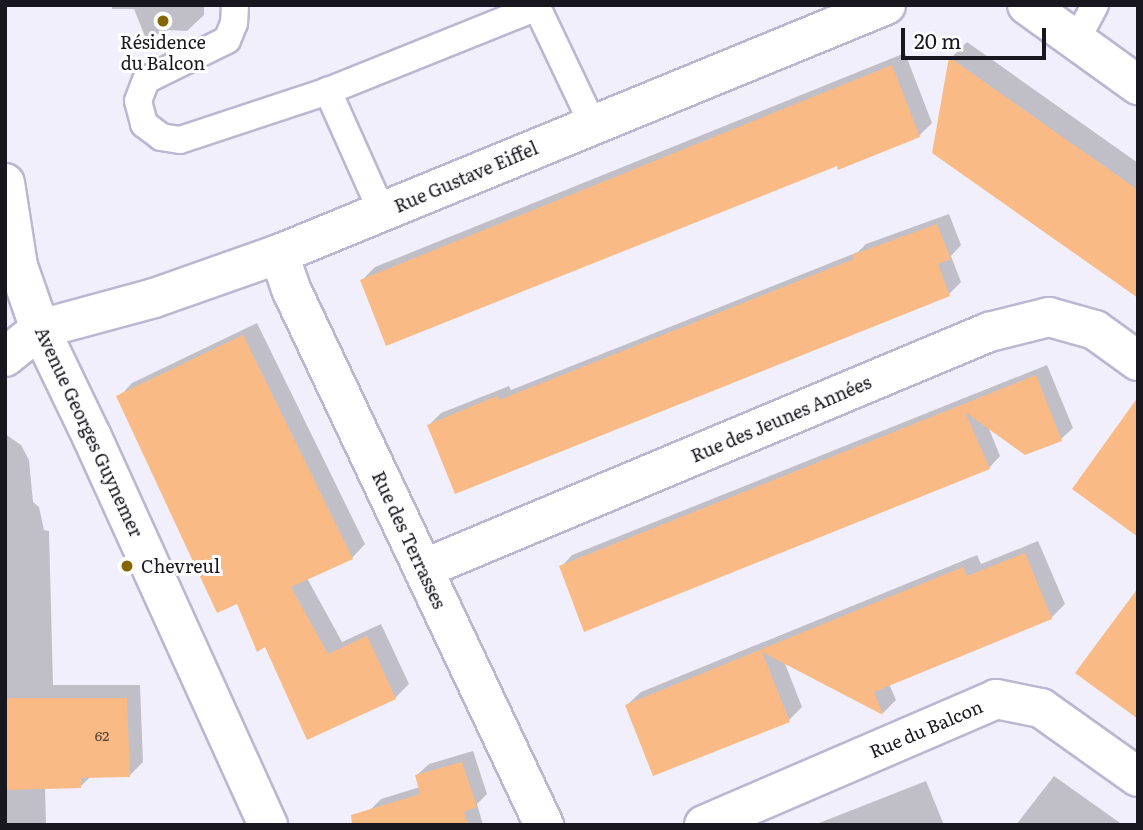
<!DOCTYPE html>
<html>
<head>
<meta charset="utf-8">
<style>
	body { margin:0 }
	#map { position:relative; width:1143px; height:830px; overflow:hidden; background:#f1effb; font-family:Literata,serif }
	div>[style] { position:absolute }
	.shadow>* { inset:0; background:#0003 }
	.building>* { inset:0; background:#faba86 }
	.roads { filter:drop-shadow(2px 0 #bcb6d1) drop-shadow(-2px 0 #bcb6d1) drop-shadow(0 2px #bcb6d1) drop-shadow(0 -2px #bcb6d1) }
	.service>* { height:26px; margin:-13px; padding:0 13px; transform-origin:13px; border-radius:13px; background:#fff }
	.minor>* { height:38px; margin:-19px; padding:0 19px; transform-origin:19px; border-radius:19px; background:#fff }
	.tertiary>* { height:38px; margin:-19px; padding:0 19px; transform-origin:19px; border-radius:19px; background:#fff }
	.dots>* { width:19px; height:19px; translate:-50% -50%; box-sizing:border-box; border:4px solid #fff; border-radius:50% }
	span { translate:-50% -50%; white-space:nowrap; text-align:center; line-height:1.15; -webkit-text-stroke:6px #fff; paint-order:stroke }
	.number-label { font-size:14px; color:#503f39 }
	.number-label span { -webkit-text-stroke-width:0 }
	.poi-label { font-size:18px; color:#18161f }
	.left { translate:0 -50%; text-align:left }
	.street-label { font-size:18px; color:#18161f }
	.frame { position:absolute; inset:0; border:7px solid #18161f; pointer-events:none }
	.scale { position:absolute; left:901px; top:28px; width:145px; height:32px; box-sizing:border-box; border:4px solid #18161f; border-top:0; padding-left:9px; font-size:21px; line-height:24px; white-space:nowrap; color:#18161f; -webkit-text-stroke:5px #fff; paint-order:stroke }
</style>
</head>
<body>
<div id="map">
	<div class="shadow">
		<i style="clip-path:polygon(112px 5px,204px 5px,204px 15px,187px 31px,168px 30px,146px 39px,134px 9px,112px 9px)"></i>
		<i style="clip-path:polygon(967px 42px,1138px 163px,1138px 296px,936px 154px,951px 58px)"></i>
		<i style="clip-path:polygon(905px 53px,932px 123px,919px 136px,838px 164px,362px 280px,375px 267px)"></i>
		<i style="clip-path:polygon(949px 214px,961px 245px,951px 256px,961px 282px,949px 294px,429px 425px,441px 413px,509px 386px,511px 390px,858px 252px,866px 244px)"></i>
		<i style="clip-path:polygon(257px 323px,365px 544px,352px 558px,307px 578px,342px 642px,381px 624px,409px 684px,395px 698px,266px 645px,119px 397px,132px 383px)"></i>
		<i style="clip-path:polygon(1047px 365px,1073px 428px,1061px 439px,988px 426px,1000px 456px,989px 468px,561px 567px,572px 555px)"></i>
		<i style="clip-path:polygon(5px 434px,21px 445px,29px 460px,33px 502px,39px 507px,44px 530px,49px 531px,53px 685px,140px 685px,143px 762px,130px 775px,91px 776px,80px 787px,45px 787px,46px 825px,5px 825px)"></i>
		<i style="clip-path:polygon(1038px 541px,1065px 604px,1051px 618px,889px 684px,896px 700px,883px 713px,784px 661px,802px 707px,789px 720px,627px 705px,641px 692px,977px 555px,981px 564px)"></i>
		<i style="clip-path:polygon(473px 751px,487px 794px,477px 804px,483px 825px,373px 825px,369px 811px,381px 799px,420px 787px,417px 775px,429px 764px)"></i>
		<i style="clip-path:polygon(1054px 776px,1123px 825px,1016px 825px)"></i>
		<i style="clip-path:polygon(926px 781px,944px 825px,814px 825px)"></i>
	</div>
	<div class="building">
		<i style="clip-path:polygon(949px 57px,1138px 190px,1138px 298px,932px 153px)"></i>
		<i style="clip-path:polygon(892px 65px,920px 137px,838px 170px,837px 166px,386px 346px,360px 280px)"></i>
		<i style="clip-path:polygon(937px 224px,951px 259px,938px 264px,950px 296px,455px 494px,427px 425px,497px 396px,499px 400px,570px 372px,854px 259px,852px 255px)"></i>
		<i style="clip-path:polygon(243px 335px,353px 559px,291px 587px,328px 654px,367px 636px,396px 699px,307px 740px,265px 647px,257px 652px,237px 604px,217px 613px,116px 396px)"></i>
		<i style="clip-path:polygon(1036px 375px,1062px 441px,1025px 455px,965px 412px,990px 469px,584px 632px,559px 566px)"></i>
		<i style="clip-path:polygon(1138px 397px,1138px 537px,1072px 489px)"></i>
		<i style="clip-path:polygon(1025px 553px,1052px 619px,874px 692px,883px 715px,762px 652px,790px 722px,653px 776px,625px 705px,963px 567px,967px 576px)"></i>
		<i style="clip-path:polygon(1138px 588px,1138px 719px,1075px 673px)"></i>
		<i style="clip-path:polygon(5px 698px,127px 698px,130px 777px,82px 778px,81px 788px,5px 790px)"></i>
		<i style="clip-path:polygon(462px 762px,477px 807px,464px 812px,468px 825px,352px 825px,351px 815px,420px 794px,415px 775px)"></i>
	</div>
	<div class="roads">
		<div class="service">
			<i style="left:235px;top:5px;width:18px;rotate:93deg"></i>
			<i style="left:234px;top:23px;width:18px;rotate:112deg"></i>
			<i style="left:227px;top:40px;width:90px;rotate:153.7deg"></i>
			<i style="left:146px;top:80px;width:22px;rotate:111deg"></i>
			<i style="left:138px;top:101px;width:24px;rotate:75deg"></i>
			<i style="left:144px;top:124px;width:21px;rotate:37deg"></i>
			<i style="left:161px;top:137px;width:19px;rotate:9deg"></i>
			<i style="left:180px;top:140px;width:156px;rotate:-18.3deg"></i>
			<i style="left:1077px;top:39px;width:38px;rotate:-62deg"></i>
			<i style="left:382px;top:212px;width:133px;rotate:-114.1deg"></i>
			<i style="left:328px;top:91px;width:225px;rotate:-21.9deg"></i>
			<i style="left:537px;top:7px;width:128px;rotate:64.6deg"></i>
		</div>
		<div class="minor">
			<i style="left:1027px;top:5px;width:137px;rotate:35.8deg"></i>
			<i style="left:279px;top:254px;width:37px;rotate:71deg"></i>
			<i style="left:291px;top:289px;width:593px;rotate:64.73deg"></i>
			<i style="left:5px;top:357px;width:45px;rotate:-38.7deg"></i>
			<i style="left:40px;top:329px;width:118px;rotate:-15.2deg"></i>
			<i style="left:154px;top:298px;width:133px;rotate:-19.4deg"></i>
			<i style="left:279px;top:254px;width:656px;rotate:-22.3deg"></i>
			<i style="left:423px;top:569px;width:614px;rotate:-22.72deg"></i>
			<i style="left:989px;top:332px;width:62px;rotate:-14deg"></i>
			<i style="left:1049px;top:317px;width:48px;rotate:15.8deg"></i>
			<i style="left:1095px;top:330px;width:53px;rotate:35.8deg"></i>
			<i style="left:704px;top:825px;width:318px;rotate:-23.3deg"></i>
			<i style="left:996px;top:699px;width:46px;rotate:11.3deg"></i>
			<i style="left:1041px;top:708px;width:119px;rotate:35.4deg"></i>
		</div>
		<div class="tertiary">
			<i style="left:5px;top:183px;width:84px;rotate:81.1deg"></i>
			<i style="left:18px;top:266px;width:67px;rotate:70.8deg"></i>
			<i style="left:40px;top:329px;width:120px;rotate:64.3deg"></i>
			<i style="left:92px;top:437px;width:426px;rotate:65.6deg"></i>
		</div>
	</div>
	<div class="dots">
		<i style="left:163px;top:21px;background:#866600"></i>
		<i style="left:127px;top:566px;background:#866600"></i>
	</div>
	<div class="number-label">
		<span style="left:102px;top:735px">62</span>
	</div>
	<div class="poi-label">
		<span style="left:163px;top:53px">Résidence<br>du Balcon</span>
		<span class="left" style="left:141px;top:566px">Chevreul</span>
	</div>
	<div class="street-label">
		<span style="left:466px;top:177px;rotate:-23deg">Rue Gustave Eiffel</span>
		<span style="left:781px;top:419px;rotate:-23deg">Rue des Jeunes Années</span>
		<span style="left:89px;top:432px;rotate:65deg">Avenue Georges Guynemer</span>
		<span style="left:409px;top:540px;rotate:65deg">Rue des Terrasses</span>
		<span style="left:926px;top:729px;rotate:-23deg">Rue du Balcon</span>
	</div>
	<div class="frame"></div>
	<div class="scale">20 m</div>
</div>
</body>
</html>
